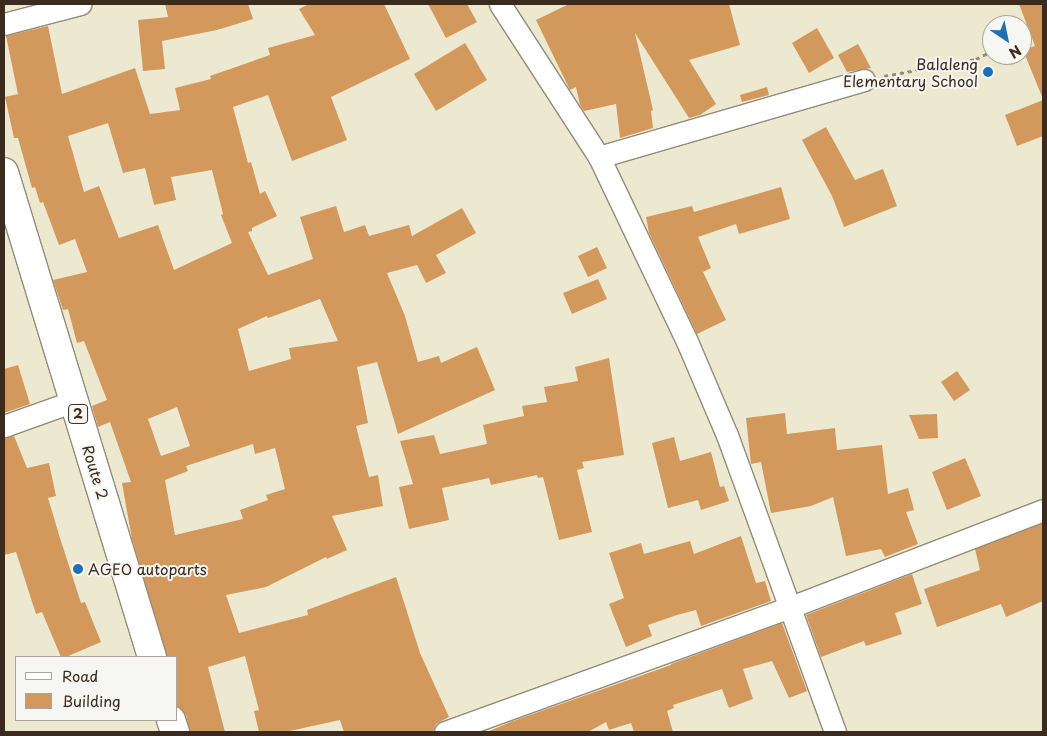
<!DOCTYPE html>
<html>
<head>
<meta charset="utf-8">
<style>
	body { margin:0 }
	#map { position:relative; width:1047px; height:736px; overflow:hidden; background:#ede9d1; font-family:"Playpen Sans",sans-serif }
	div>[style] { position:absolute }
	.building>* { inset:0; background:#d3985c }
	.path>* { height:3px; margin-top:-1.5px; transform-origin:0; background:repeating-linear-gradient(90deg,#948a78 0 4px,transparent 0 8px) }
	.roads { filter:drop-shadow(1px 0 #948a78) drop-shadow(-1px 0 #948a78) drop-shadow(0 1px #948a78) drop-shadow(0 -1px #948a78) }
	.street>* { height:21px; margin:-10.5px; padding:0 10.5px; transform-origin:10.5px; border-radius:10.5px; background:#fff }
	.highway>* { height:28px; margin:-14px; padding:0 14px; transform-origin:14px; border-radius:14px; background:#fff }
	.dots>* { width:14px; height:14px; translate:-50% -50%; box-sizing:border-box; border:2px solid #f6f6f2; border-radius:50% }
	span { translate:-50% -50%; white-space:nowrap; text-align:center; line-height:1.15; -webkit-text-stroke:4px #f6f6f2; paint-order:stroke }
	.shield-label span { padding:1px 4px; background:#f6f6f2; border:1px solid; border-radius:4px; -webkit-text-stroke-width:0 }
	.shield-label { font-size:14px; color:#3b2a1e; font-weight:700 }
	.poi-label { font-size:15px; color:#3b2a1e }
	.right { translate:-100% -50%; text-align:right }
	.left { translate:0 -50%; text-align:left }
	.street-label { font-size:15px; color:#3b2a1e }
	.frame { position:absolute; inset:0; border:5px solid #3b2a1e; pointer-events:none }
	.legend { position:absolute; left:15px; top:656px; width:162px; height:65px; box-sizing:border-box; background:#f6f6f2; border:1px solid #aba49d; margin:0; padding:6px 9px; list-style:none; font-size:15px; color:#3b2a1e }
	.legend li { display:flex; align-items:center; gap:10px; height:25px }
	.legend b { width:25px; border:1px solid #aba49d }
	.north { position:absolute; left:982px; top:15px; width:50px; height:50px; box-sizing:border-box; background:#f6f6f2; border:1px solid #aba49d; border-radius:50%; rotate:146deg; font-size:14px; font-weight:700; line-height:20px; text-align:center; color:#3b2a1e }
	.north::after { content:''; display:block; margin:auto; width:18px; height:22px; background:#1f6fb2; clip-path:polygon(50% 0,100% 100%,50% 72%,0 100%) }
</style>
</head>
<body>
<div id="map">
	<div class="building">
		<i style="clip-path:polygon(165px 4px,248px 4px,253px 19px,217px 30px,162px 41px,165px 69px,143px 71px,138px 20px,168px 17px)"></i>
		<i style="clip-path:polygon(evenodd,309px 4px,384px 4px,410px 59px,331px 97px,347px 140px,292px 161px,268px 95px,233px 107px,248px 163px,251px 162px,260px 194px,265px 191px,277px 216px,252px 228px,252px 231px,248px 232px,268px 275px,313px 259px,300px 217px,336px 206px,344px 232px,365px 225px,369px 236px,409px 225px,412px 236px,462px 208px,476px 233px,436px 255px,446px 273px,426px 283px,417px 265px,387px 273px,405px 316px,418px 362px,439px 356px,441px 363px,477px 347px,495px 390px,398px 434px,377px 362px,357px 367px,368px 423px,356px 426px,369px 477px,378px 475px,383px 506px,332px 516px,347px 550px,327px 559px,326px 557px,266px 587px,226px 595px,239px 633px,308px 615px,307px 610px,396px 577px,420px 653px,449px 717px,436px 724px,433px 732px,344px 732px,340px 720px,285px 732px,259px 732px,254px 711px,259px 710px,245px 656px,208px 667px,225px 732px,190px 732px,186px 715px,176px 706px,176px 657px,167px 656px,132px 539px,122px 483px,131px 482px,110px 422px,98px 427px,92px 406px,107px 400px,84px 341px,77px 343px,68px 309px,63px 310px,53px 280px,87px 272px,75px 239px,59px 245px,43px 202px,40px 203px,35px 187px,32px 188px,18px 138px,14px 138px,5px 97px,18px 94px,6px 36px,48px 26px,62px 94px,135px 68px,150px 114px,180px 110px,175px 88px,211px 79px,210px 76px,270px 55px,268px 48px,315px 35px,299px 9px,309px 4px,108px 123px,123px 173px,145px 168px,154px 205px,176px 200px,171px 177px,212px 170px,223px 214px,221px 215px,232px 243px,174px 270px,158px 225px,119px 238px,99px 186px,84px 192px,68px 136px,108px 123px,309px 4px,320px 299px,338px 341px,289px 348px,291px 359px,249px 371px,238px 329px,267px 316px,268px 318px,320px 299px,309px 4px,177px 407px,190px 446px,161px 456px,148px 419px,177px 407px,309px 4px,253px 444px,255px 454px,275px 448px,285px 489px,266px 495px,268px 500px,240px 510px,243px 519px,175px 535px,165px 480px,188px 471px,186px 466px,253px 444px)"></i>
		<i style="clip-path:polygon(428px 4px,467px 4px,477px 22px,446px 38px)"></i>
		<i style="clip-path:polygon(569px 4px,729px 4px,740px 45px,689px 60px,716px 104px,700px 115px,689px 118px,635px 33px,653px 110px,651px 111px,653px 128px,620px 138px,616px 104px,584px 111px,580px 105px,576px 87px,570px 90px,568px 86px,536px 20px)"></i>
		<i style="clip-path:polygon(1019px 4px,1043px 4px,1043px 99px,1023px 50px,1035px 46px)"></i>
		<i style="clip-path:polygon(817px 28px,834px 58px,809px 73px,792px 43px)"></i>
		<i style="clip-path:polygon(465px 43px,487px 80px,436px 111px,414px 74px)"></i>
		<i style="clip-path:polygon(858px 44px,871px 68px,847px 72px,838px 55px)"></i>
		<i style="clip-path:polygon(767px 87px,769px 95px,742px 102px,740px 95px)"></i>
		<i style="clip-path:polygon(1043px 100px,1043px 136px,1017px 146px,1005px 115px)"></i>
		<i style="clip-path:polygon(826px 127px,855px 180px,883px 169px,897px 206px,844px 227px,832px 196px,802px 140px)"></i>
		<i style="clip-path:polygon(781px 187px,790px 219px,739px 234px,736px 224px,698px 237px,711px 268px,703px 272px,726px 320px,697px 334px,649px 233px,646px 217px,692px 206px,694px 212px)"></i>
		<i style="clip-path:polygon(597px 247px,607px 268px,588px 277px,578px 256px)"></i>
		<i style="clip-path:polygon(598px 279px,607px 299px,572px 314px,563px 293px)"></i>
		<i style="clip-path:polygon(609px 358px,624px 455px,582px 462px,584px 468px,577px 470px,592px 532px,559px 540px,543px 477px,538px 478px,537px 475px,491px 485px,489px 478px,442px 488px,449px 520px,409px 529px,399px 487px,413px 484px,400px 441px,434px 435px,440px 454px,487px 444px,483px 425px,524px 416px,522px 406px,547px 402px,544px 387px,578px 381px,575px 367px)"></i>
		<i style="clip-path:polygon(18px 365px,30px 404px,4px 413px,4px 369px)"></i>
		<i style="clip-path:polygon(957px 371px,970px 390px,954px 401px,941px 382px)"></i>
		<i style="clip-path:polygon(785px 413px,787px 434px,835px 428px,837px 450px,882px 445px,888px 494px,908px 488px,914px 510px,906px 512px,918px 544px,885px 557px,881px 549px,846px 556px,833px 497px,811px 506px,771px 513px,761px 462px,751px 464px,746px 418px)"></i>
		<i style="clip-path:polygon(937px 414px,938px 438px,919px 439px,909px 415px)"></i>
		<i style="clip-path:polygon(14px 436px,27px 468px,49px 463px,56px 496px,48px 498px,60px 538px,81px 603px,85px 602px,101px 642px,66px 657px,61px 657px,42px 612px,36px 614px,16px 552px,4px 555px,4px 438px)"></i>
		<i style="clip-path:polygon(674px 437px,680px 461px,711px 452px,720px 487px,724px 486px,729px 501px,701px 510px,698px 500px,668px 508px,652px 443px)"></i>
		<i style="clip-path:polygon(965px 458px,981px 496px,947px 510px,932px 472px)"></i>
		<i style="clip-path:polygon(1043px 523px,1043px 601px,1006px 617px,1001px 604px,937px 627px,924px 589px,980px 570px,975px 549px)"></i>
		<i style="clip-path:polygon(741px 536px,756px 583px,765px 581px,771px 601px,701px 626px,696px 610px,677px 615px,648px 625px,652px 636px,626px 647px,609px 604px,624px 598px,609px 553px,641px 543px,644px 554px,690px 541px,694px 554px)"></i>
		<i style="clip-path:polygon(912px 574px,922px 604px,895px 613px,902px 634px,866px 646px,864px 641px,821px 657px,806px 615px)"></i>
		<i style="clip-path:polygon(782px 623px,807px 691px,789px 698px,772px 661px,743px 669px,753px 699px,729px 708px,722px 689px,673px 705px,674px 708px,667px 711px,673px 732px,634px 732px,631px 723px,609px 730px,606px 722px,588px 732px,487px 732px,513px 721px,671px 665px,671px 664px)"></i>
	</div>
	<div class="path">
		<i style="left:884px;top:76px;width:94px;rotate:-10.5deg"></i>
		<i style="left:976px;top:59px;width:18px;rotate:-27deg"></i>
	</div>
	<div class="roads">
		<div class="street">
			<i style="left:500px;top:4px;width:182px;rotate:57.1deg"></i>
			<i style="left:599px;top:157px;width:202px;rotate:64.5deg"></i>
			<i style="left:686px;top:339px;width:104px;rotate:66.9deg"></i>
			<i style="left:727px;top:435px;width:316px;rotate:70deg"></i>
			<i style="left:4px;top:24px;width:79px;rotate:-14.7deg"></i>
			<i style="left:599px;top:157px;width:276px;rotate:-16.2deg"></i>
			<i style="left:4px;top:426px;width:74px;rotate:-19.7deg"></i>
			<i style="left:445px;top:732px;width:365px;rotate:-19.9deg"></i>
			<i style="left:788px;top:608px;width:273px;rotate:-21deg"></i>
		</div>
		<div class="highway">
			<i style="left:4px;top:172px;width:507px;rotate:73.03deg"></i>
			<i style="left:171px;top:720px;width:13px;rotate:72deg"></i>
		</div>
	</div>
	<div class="dots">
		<i style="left:988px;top:72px;background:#1f6fb2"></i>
		<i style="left:78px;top:569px;background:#1f6fb2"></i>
	</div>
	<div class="shield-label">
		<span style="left:78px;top:414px">2</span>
	</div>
	<div class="poi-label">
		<span class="right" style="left:978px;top:72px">Balaleng<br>Elementary School</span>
		<span class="left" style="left:88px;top:569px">AGEO autoparts</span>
	</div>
	<div class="street-label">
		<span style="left:96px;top:472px;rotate:73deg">Route 2</span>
	</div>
	<div class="frame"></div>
	<ul class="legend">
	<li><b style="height:6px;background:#fff"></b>Road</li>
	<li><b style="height:14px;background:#d3985c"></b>Building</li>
	</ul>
	<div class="north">N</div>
</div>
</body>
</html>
